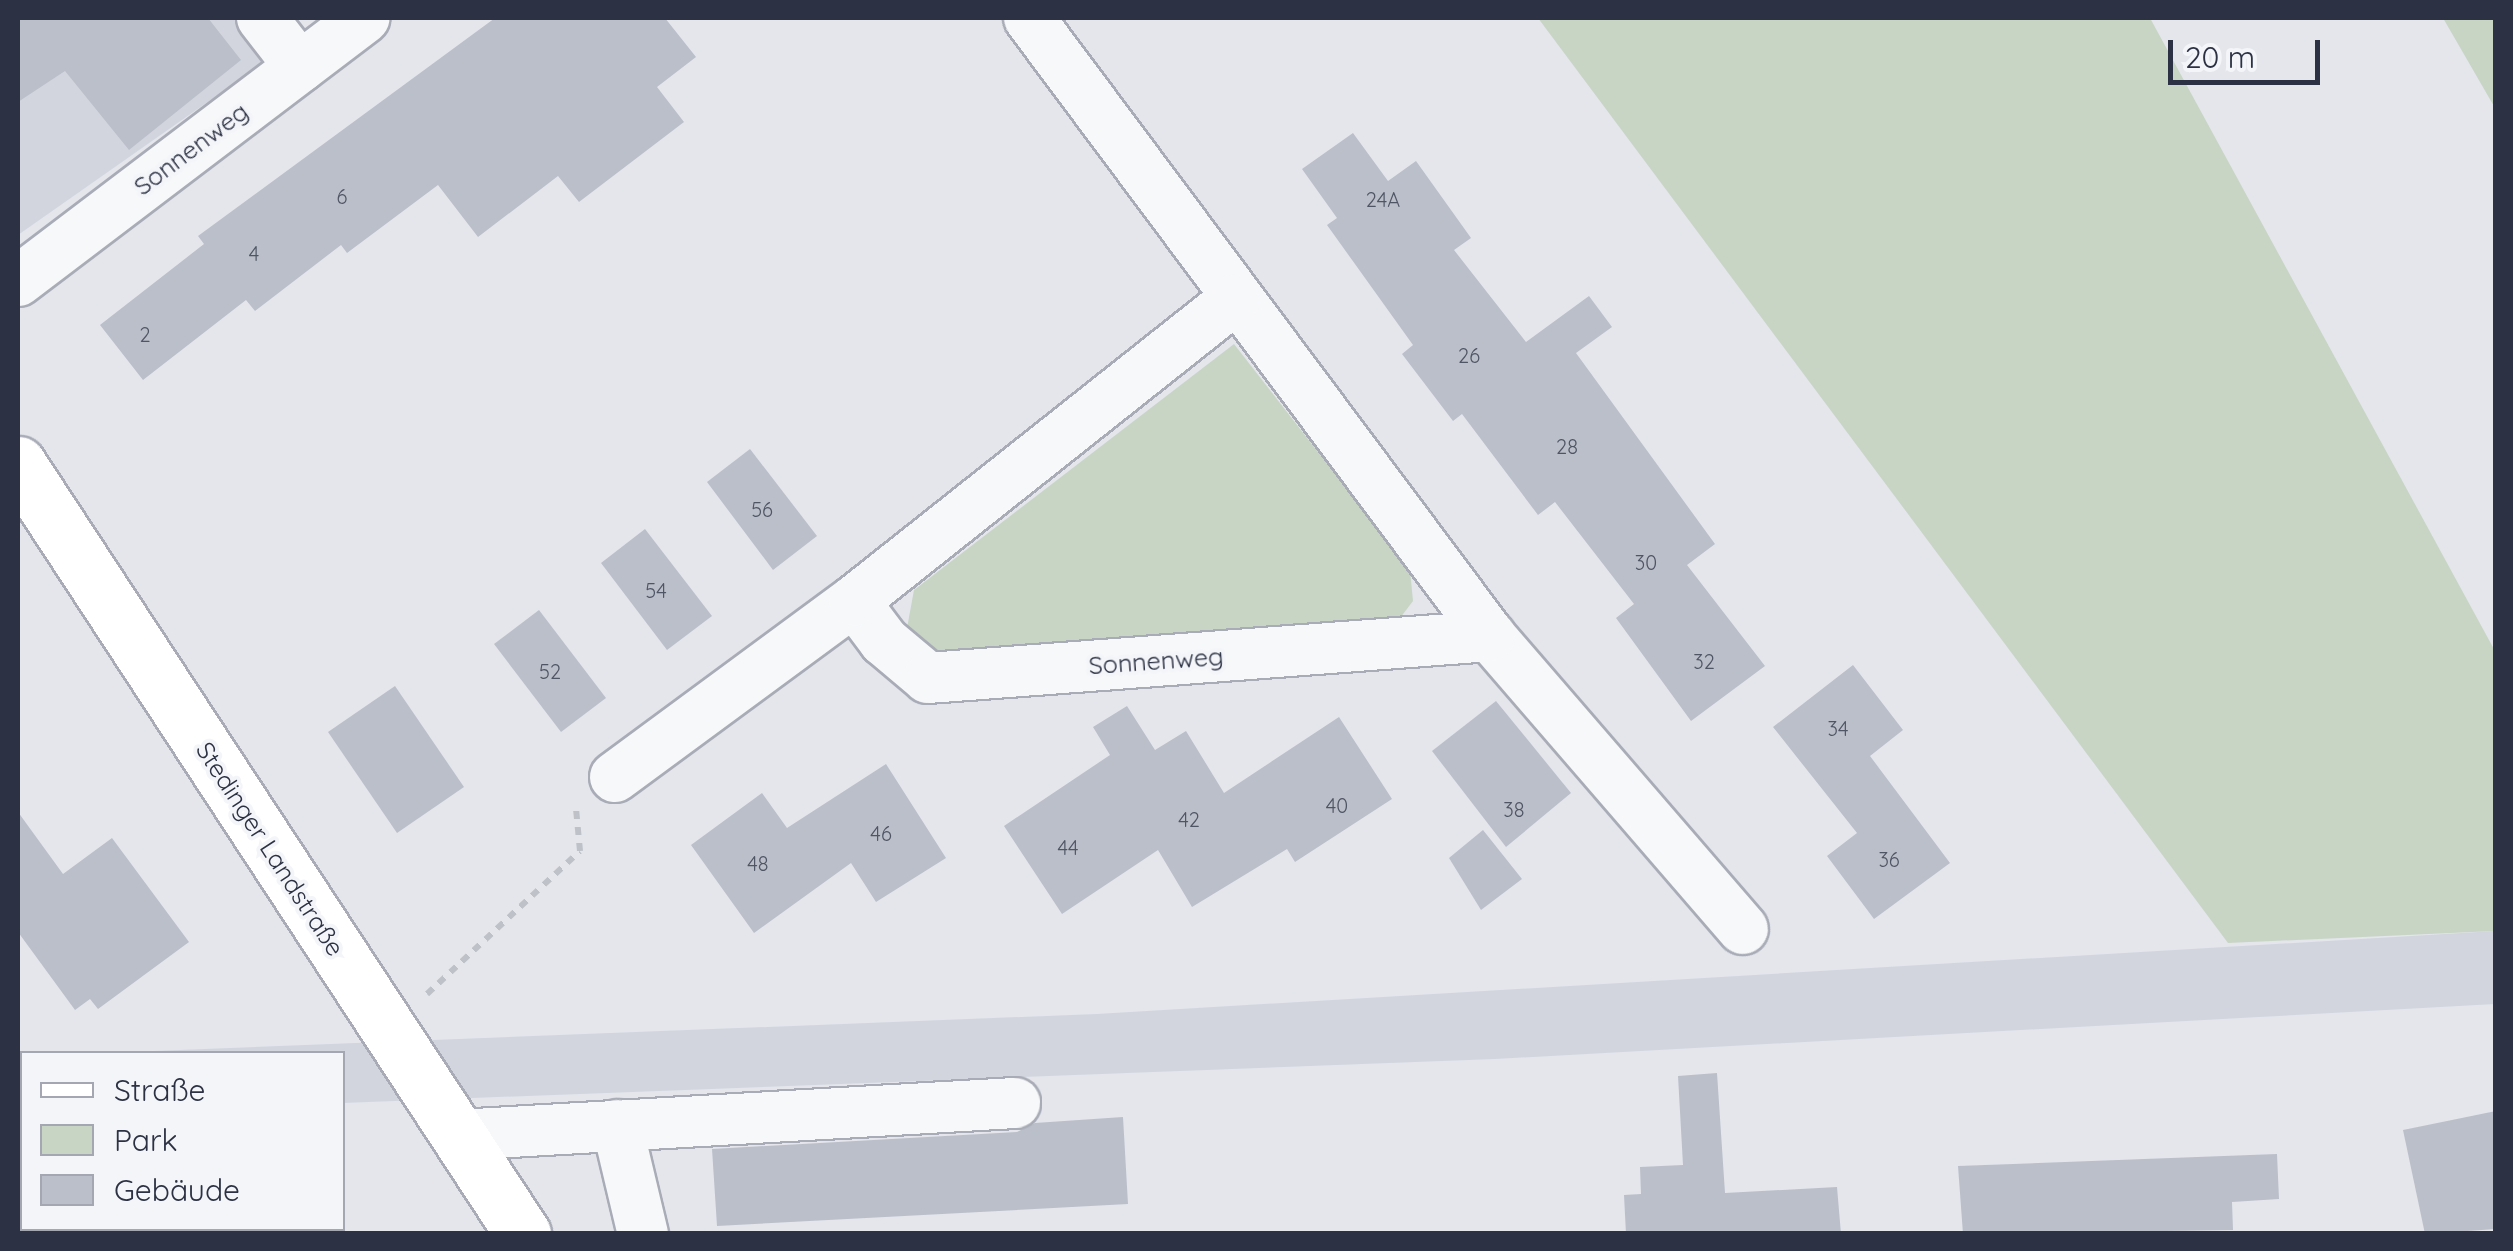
<!DOCTYPE html>
<html>
<head>
<meta charset="utf-8">
<style>
	body { margin:0 }
	#map { position:relative; width:2513px; height:1251px; overflow:hidden; background:#e4e6ec; font-family:Quicksand,sans-serif }
	div>[style] { position:absolute }
	.built>* { inset:0; background:#d2d5de }
	.green>* { inset:0; background:#c8d5c5 }
	.building>* { inset:0; background:#bbbfc9 }
	.path>* { height:6px; margin-top:-3px; transform-origin:0; background:repeating-linear-gradient(90deg,#bec1c7 0 8px,transparent 0 16px) }
	.roads { filter:drop-shadow(2px 0 #a9acb6) drop-shadow(-2px 0 #a9acb6) drop-shadow(0 2px #a9acb6) drop-shadow(0 -2px #a9acb6) }
	.street>* { height:50px; margin:-25px; padding:0 25px; transform-origin:25px; border-radius:25px; background:#f7f8fa }
	.secondary>* { height:55px; margin:-27.5px; padding:0 27.5px; transform-origin:27.5px; border-radius:27.5px; background:#fff }
	span { translate:-50% -50%; white-space:nowrap; text-align:center; line-height:1.15; -webkit-text-stroke:8px #f4f5f9; paint-order:stroke }
	.number-label { font-size:20px; color:#505565 }
	.number-label span { -webkit-text-stroke-width:0 }
	.street-label { font-size:25px; color:#2c3244 }
	.frame { position:absolute; inset:0; border:20px solid #2c3244; pointer-events:none }
	.legend { position:absolute; left:20px; top:1051px; width:325px; height:180px; box-sizing:border-box; background:#f4f5f9; border:2px solid #a4a7b1; margin:0; padding:12px 18px; list-style:none; font-size:30px; color:#2c3244 }
	.legend li { display:flex; align-items:center; gap:20px; height:50px }
	.legend b { width:50px; border:2px solid #a4a7b1 }
	.scale { position:absolute; left:2168px; top:40px; width:152px; height:45px; box-sizing:border-box; border:5px solid #2c3244; border-top:0; padding-left:12px; font-size:30px; line-height:35px; white-space:nowrap; color:#2c3244; -webkit-text-stroke:8px #f4f5f9; paint-order:stroke }
</style>
</head>
<body>
<div id="map">
	<div class="built">
		<i style="clip-path:polygon(18px 18px,237px 18px,269px 59px,18px 235px)"></i>
		<i style="clip-path:polygon(2495px 931px,2495px 1004px,1495px 1059px,343px 1103px,342px 1054px,78px 1054px,1097px 1014px)"></i>
	</div>
	<div class="green">
		<i style="clip-path:polygon(1538px 18px,2150px 18px,2495px 651px,2495px 931px,2228px 943px)"></i>
		<i style="clip-path:polygon(2443px 18px,2495px 18px,2495px 108px)"></i>
		<i style="clip-path:polygon(1234px 344px,1410px 570px,1413px 601px,1394px 626px,935px 656px,907px 628px,914px 590px)"></i>
	</div>
	<div class="building">
		<i style="clip-path:polygon(18px 18px,208px 18px,241px 60px,129px 150px,65px 71px,18px 102px)"></i>
		<i style="clip-path:polygon(495px 18px,665px 18px,696px 57px,657px 87px,684px 122px,579px 202px,558px 176px,478px 237px,438px 185px,347px 253px,341px 245px,255px 311px,246px 300px,143px 380px,100px 325px,204px 244px,198px 236px)"></i>
		<i style="clip-path:polygon(1353px 133px,1388px 181px,1416px 161px,1471px 238px,1454px 250px,1526px 342px,1589px 296px,1612px 327px,1576px 353px,1715px 544px,1687px 565px,1765px 666px,1691px 721px,1616px 618px,1634px 604px,1555px 502px,1538px 515px,1462px 414px,1453px 421px,1402px 354px,1413px 345px,1327px 225px,1337px 218px,1302px 169px)"></i>
		<i style="clip-path:polygon(750px 449px,817px 536px,773px 570px,707px 482px)"></i>
		<i style="clip-path:polygon(645px 529px,712px 616px,667px 650px,601px 563px)"></i>
		<i style="clip-path:polygon(539px 610px,606px 698px,561px 732px,494px 644px)"></i>
		<i style="clip-path:polygon(1853px 665px,1903px 730px,1870px 756px,1950px 863px,1874px 919px,1827px 856px,1857px 833px,1773px 727px)"></i>
		<i style="clip-path:polygon(395px 686px,464px 787px,397px 833px,328px 732px)"></i>
		<i style="clip-path:polygon(1496px 701px,1571px 793px,1506px 847px,1432px 751px)"></i>
		<i style="clip-path:polygon(1127px 706px,1155px 750px,1186px 731px,1224px 793px,1339px 717px,1392px 799px,1295px 862px,1287px 849px,1192px 907px,1158px 850px,1062px 914px,1004px 826px,1110px 755px,1093px 727px)"></i>
		<i style="clip-path:polygon(886px 764px,946px 858px,876px 902px,851px 863px,754px 933px,691px 845px,762px 793px,787px 828px)"></i>
		<i style="clip-path:polygon(18px 812px,63px 874px,112px 838px,189px 942px,98px 1009px,90px 999px,75px 1010px,18px 932px)"></i>
		<i style="clip-path:polygon(1483px 830px,1522px 879px,1481px 910px,1449px 858px)"></i>
		<i style="clip-path:polygon(1717px 1073px,1725px 1193px,1837px 1187px,1841px 1234px,1626px 1234px,1624px 1195px,1641px 1194px,1640px 1167px,1683px 1165px,1678px 1076px)"></i>
		<i style="clip-path:polygon(2496px 1111px,2496px 1229px,2425px 1234px,2403px 1130px)"></i>
		<i style="clip-path:polygon(1123px 1117px,1128px 1204px,717px 1226px,712px 1149px,1017px 1132px,1035px 1123px)"></i>
		<i style="clip-path:polygon(2277px 1154px,2279px 1199px,2232px 1202px,2233px 1230px,1963px 1234px,1958px 1166px)"></i>
	</div>
	<div class="path">
		<i style="left:427px;top:994px;width:209px;rotate:-43.1deg"></i>
		<i style="left:580px;top:851px;width:42px;rotate:-95.4deg"></i>
	</div>
	<div class="roads">
		<div class="street">
			<i style="left:262px;top:18px;width:62px;rotate:52.2deg"></i>
			<i style="left:1029px;top:18px;width:771px;rotate:53.28deg"></i>
			<i style="left:1490px;top:636px;width:387px;rotate:49.2deg"></i>
			<i style="left:18px;top:281px;width:435px;rotate:-37.2deg"></i>
			<i style="left:854px;top:601px;width:50px;rotate:53.1deg"></i>
			<i style="left:884px;top:641px;width:57px;rotate:40.1deg"></i>
			<i style="left:928px;top:678px;width:564px;rotate:-4.27deg"></i>
			<i style="left:615px;top:777px;width:297px;rotate:-36.4deg"></i>
			<i style="left:854px;top:601px;width:485px;rotate:-38.4deg"></i>
			<i style="left:617px;top:1125px;width:112px;rotate:76.6deg"></i>
			<i style="left:458px;top:1135px;width:558px;rotate:-3.29deg"></i>
		</div>
		<div class="secondary">
			<i style="left:18px;top:464px;width:921px;rotate:56.74deg"></i>
		</div>
	</div>
	<div class="number-label">
		<span style="left:342px;top:196px">6</span>
		<span style="left:1383px;top:199px">24A</span>
		<span style="left:254px;top:253px">4</span>
		<span style="left:145px;top:334px">2</span>
		<span style="left:1469px;top:355px">26</span>
		<span style="left:1567px;top:446px">28</span>
		<span style="left:762px;top:509px">56</span>
		<span style="left:1646px;top:562px">30</span>
		<span style="left:656px;top:590px">54</span>
		<span style="left:1704px;top:661px">32</span>
		<span style="left:550px;top:671px">52</span>
		<span style="left:1838px;top:728px">34</span>
		<span style="left:1337px;top:805px">40</span>
		<span style="left:1514px;top:809px">38</span>
		<span style="left:1189px;top:819px">42</span>
		<span style="left:881px;top:833px">46</span>
		<span style="left:1068px;top:847px">44</span>
		<span style="left:1889px;top:859px">36</span>
		<span style="left:758px;top:863px">48</span>
	</div>
	<div class="street-label">
		<span style="left:191px;top:149px;rotate:-37deg">Sonnenweg</span>
		<span style="left:1156px;top:661px;rotate:-4deg">Sonnenweg</span>
		<span style="left:270px;top:849px;rotate:57deg">Stedinger Landstraße</span>
	</div>
	<div class="frame"></div>
	<ul class="legend">
	<li><b style="height:12px;background:#fff"></b>Straße</li>
	<li><b style="height:28px;background:#c8d5c5"></b>Park</li>
	<li><b style="height:28px;background:#bbbfc9"></b>Gebäude</li>
	</ul>
	<div class="scale">20 m</div>
</div>
</body>
</html>
